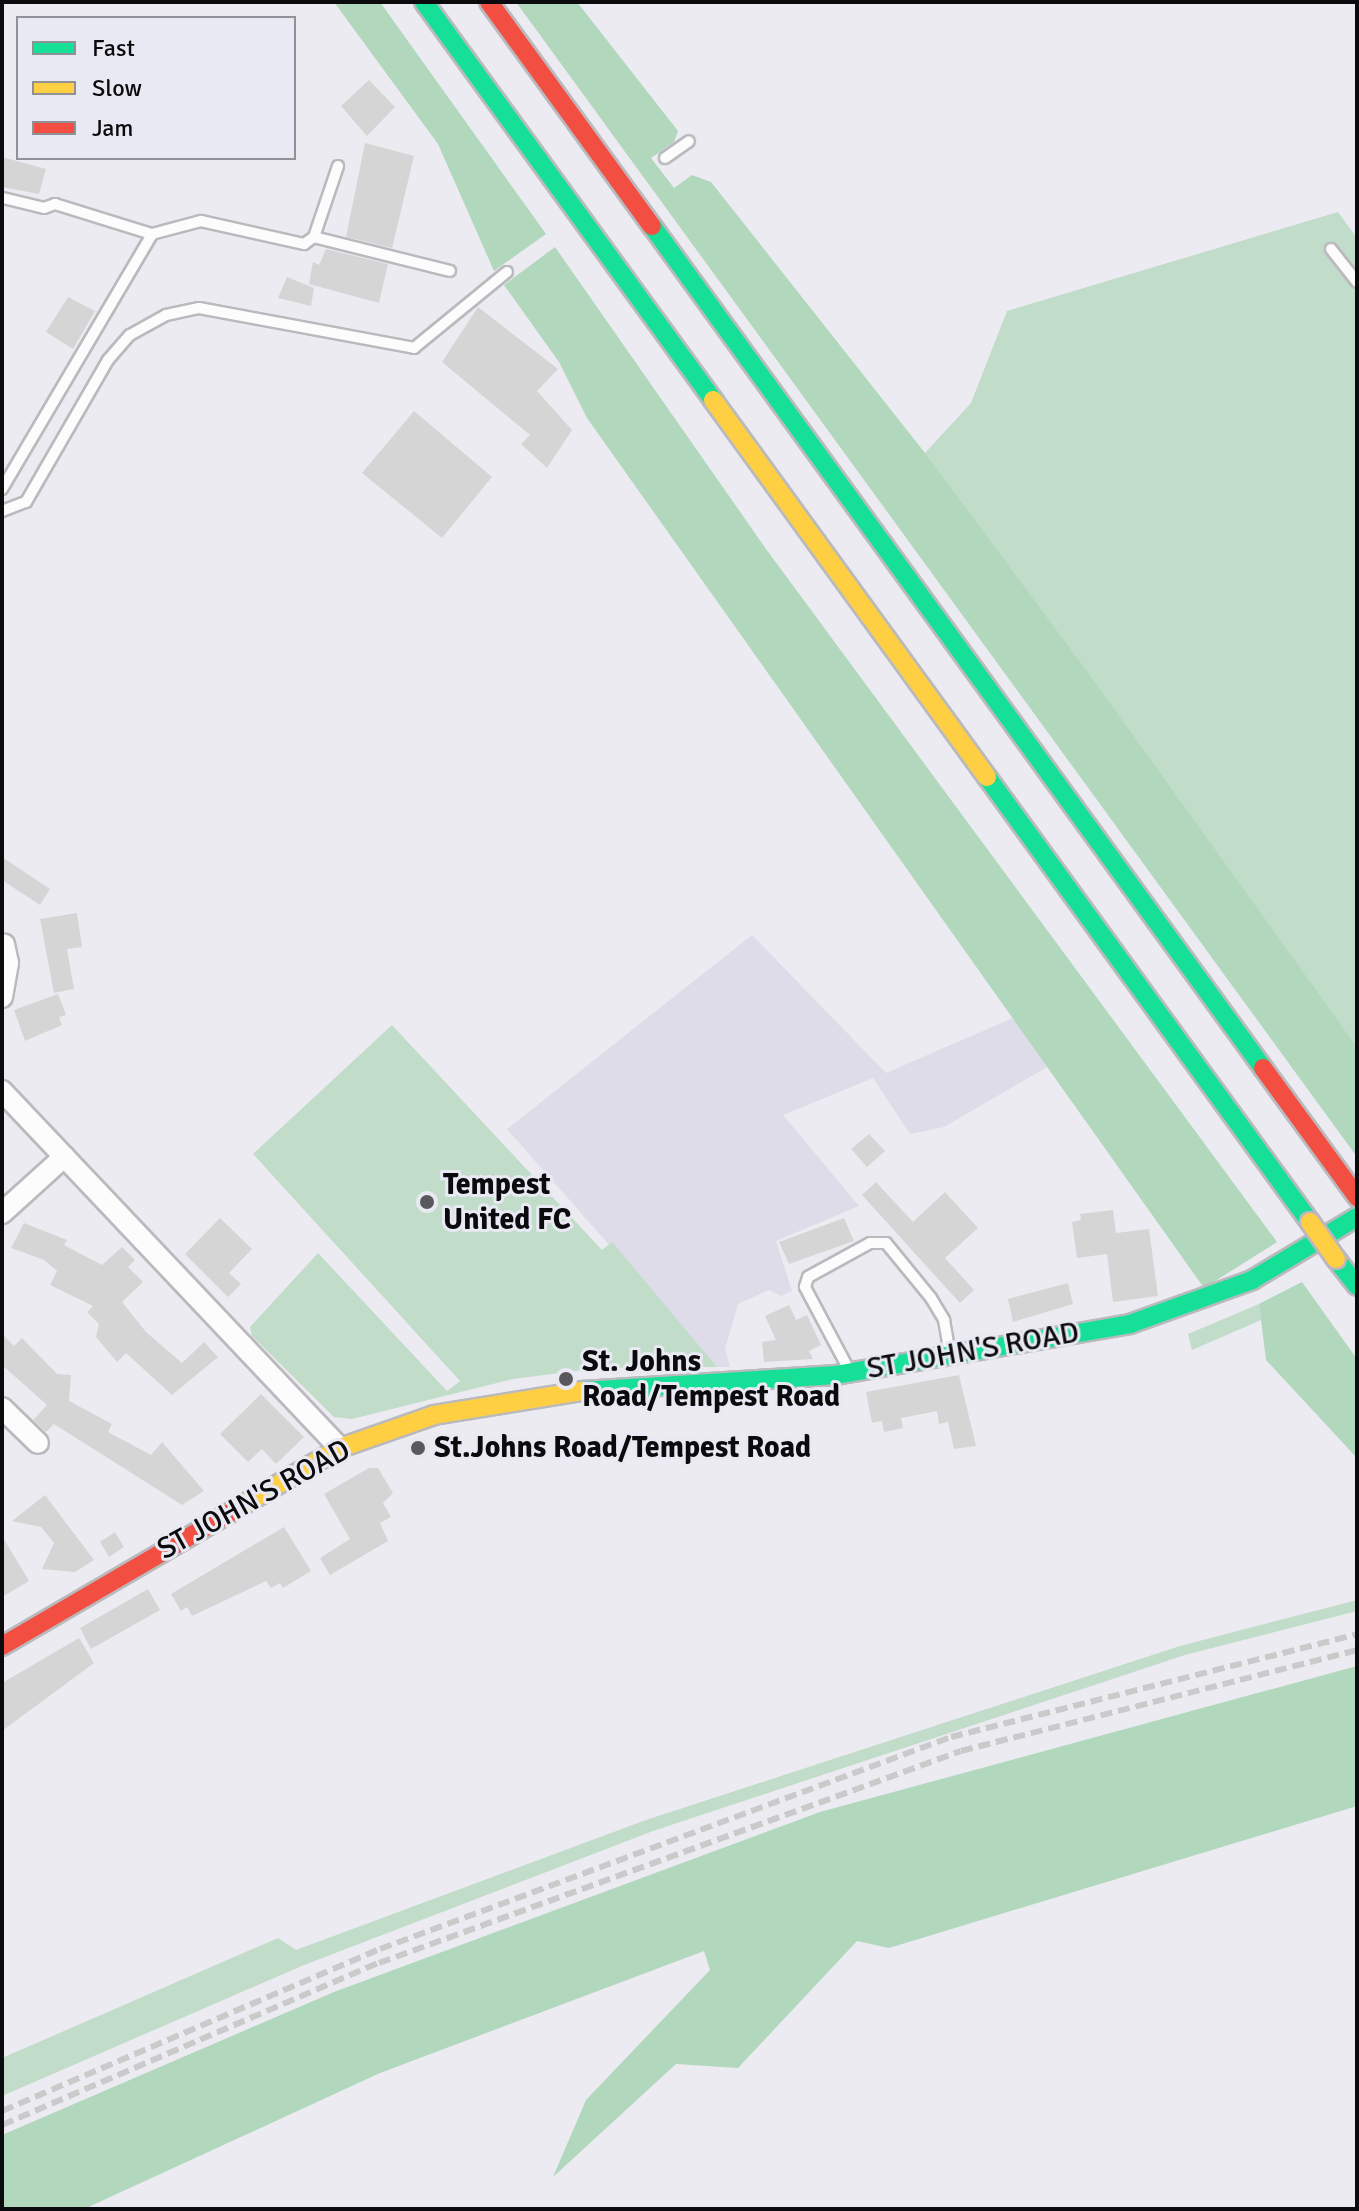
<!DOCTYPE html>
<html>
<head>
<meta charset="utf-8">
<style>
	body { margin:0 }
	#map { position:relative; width:1359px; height:2211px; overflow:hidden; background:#ebebf1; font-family:Signika,sans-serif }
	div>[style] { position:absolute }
	.built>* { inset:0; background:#dddce8 }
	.green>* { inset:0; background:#c2dcca }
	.forest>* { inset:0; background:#b1d7bc }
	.building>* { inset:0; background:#d6d5d6 }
	.roads { filter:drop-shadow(2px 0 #bababe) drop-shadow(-2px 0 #bababe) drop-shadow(0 2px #bababe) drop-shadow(0 -2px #bababe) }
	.lane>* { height:10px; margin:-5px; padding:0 5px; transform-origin:5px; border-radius:5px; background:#fcfcfd }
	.street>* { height:20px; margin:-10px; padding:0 10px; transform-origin:10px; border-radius:10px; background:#fcfcfd }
	.fast>* { height:18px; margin:-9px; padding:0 9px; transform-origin:9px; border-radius:9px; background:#16e098 }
	.slow>* { height:18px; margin:-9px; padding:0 9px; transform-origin:9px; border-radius:9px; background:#ffcf43 }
	.jam>* { height:18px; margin:-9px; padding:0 9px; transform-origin:9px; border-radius:9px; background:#f24e42 }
	.rail>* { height:6px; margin-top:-3px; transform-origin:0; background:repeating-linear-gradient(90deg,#cacacb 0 12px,transparent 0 18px) }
	.bridges { filter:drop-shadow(2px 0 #bdb5c0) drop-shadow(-2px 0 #bdb5c0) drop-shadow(0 2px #bdb5c0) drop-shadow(0 -2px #bdb5c0) }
	.slow-bridge>* { height:18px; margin:-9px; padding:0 9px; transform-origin:9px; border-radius:9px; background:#ffcf43 }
	.dots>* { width:22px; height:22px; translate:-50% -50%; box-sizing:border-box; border:4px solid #e9e9f3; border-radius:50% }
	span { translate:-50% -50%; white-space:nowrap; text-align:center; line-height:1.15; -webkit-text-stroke:6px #e9e9f3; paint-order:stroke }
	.poi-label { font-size:30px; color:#0b0b0e; font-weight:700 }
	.left { translate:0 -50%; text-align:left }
	.street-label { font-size:30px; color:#0b0b0e }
	.frame { position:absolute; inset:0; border:4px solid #0b0b0e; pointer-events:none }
	.legend { position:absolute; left:16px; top:16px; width:280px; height:144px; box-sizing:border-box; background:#e9e9f3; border:2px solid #909097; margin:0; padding:10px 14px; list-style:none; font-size:24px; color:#0b0b0e }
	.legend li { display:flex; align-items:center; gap:16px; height:40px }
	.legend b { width:40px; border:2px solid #909097 }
</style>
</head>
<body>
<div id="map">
	<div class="built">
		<i style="clip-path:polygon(752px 935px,886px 1073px,1015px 1017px,1049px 1066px,944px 1127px,910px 1134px,873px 1078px,783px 1115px,859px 1206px,776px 1241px,792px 1291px,781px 1296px,769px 1290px,738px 1304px,725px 1349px,730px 1367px,717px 1367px,507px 1129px)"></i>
	</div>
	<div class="green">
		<i style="clip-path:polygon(1338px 212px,1357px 238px,1357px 1047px,925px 453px,971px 403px,1007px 311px)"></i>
		<i style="clip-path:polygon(392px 1025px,602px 1250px,612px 1242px,717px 1367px,599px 1368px,513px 1379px,352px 1419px,334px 1417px,252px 1336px,250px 1327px,318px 1253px,447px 1391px,460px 1381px,253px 1154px)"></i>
		<i style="clip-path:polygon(1259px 1304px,1261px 1320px,1192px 1350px,1188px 1334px)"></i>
		<i style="clip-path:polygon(1357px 1600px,1357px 1611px,1185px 1655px,653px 1831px,304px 1965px,2px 2096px,2px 2058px,278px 1938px,296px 1950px,646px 1820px,1180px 1646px)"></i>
	</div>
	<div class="forest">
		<i style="clip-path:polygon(334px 2px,380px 2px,546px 234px,494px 271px,438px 144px)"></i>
		<i style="clip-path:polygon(516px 2px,577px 2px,678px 131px,674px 142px,651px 158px,674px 188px,692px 175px,711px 182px,925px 453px,1089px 674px,1357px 1047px,1357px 1157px)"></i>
		<i style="clip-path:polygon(555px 247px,766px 549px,1277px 1242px,1204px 1288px,587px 418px,559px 362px,504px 285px)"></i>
		<i style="clip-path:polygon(1302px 1282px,1357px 1359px,1357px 1458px,1266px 1360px,1259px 1304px)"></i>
		<i style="clip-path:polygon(1357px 1666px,1357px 1806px,889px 1948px,857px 1941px,738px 2068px,676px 2064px,553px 2177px,586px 2100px,710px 1970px,704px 1951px,380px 2073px,84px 2209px,2px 2209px,2px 2135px,334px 1992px,820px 1812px)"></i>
	</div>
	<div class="building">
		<i style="clip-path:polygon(369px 80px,395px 107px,367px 136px,341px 106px)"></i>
		<i style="clip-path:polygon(365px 143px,414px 156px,392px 248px,346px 237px)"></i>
		<i style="clip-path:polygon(2px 157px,46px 169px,39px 194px,2px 187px)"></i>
		<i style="clip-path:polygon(326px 249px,388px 264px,379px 303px,309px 284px,313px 262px,319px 265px)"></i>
		<i style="clip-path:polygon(287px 277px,314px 288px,311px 306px,278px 298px)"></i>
		<i style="clip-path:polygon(68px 297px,95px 311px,73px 349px,46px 332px)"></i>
		<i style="clip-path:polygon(478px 307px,558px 369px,537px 391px,572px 430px,547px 468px,521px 444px,530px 435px,442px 362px)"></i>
		<i style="clip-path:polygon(414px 411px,492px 477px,442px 538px,362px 473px)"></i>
		<i style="clip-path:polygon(2px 857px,50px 889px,40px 905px,2px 880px)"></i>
		<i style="clip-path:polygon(77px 913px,82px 947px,67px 949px,74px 989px,54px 993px,40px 919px)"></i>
		<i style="clip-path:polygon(58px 994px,66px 1015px,59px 1017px,62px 1025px,25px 1041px,14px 1010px)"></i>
		<i style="clip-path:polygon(869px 1134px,885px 1151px,867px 1167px,851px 1149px)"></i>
		<i style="clip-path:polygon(876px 1182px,913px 1222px,945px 1192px,978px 1228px,945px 1258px,974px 1290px,960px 1303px,862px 1195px)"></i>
		<i style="clip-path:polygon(1113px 1210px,1116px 1233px,1149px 1229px,1158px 1296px,1113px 1302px,1107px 1254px,1077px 1258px,1072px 1222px,1081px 1220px,1080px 1214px)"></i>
		<i style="clip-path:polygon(220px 1218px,252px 1249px,229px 1273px,241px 1284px,228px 1297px,185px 1254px)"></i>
		<i style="clip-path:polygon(844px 1218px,854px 1241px,789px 1264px,779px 1242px)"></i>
		<i style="clip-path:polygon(24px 1223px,67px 1240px,64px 1245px,102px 1265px,122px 1247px,135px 1260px,128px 1267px,143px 1282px,122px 1302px,146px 1332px,182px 1363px,204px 1342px,218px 1357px,172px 1395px,126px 1353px,117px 1362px,96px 1337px,99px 1324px,87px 1312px,93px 1306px,50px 1285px,57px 1271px,44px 1260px,11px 1248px)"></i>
		<i style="clip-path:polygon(1068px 1283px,1073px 1304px,1013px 1322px,1008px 1299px)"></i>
		<i style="clip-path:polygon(789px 1305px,796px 1320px,807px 1315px,821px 1345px,809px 1351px,813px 1359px,764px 1362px,762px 1342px,776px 1340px,765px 1316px)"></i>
		<i style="clip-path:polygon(2px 1334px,14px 1346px,22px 1338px,57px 1374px,71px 1375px,69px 1401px,112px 1424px,108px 1432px,151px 1455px,162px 1442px,204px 1491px,182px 1505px,54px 1424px,46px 1432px,33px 1420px,47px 1405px,2px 1365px)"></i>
		<i style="clip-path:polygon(959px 1375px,976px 1446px,954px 1449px,948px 1422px,939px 1424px,937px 1411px,901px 1418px,903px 1428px,884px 1432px,882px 1421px,872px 1423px,866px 1392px)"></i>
		<i style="clip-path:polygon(261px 1394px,304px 1437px,276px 1464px,262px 1449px,248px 1462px,220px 1434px)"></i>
		<i style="clip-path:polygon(369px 1468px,378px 1468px,393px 1493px,383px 1503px,391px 1517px,380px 1523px,388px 1541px,330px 1575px,320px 1558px,350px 1539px,324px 1494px)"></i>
		<i style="clip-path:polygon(45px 1495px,94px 1560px,75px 1572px,42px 1569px,54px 1543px,41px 1527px,12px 1521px)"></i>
		<i style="clip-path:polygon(284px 1527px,311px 1571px,283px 1588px,280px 1583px,271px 1588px,266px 1581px,192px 1616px,187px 1607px,181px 1611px,171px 1594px)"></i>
		<i style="clip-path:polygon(115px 1532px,124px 1547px,109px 1557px,100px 1542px)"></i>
		<i style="clip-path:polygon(2px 1536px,29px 1581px,2px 1597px)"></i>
		<i style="clip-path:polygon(148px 1589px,160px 1610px,91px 1649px,80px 1628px)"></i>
		<i style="clip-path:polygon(79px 1638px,94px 1663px,2px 1731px,2px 1683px)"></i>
	</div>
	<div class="roads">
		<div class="lane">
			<i style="left:665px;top:158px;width:29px;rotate:-35deg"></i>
			<i style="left:3px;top:198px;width:42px;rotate:13.7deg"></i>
			<i style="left:44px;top:208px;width:12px;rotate:-20deg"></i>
			<i style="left:55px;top:204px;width:102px;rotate:17.2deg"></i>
			<i style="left:152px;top:234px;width:51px;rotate:-14.9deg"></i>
			<i style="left:201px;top:221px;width:106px;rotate:12.6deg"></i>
			<i style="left:304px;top:244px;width:12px;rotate:-35deg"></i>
			<i style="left:314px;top:237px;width:75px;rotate:-71.3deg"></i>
			<i style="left:314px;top:237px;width:140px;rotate:14deg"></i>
			<i style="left:1331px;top:249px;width:42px;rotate:51.8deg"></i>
			<i style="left:2px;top:489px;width:296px;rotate:-59.5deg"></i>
			<i style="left:2px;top:511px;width:26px;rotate:-21deg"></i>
			<i style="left:26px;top:502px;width:164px;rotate:-60deg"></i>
			<i style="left:108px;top:360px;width:33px;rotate:-49deg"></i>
			<i style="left:130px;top:335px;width:41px;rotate:-29.1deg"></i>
			<i style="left:166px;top:315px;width:34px;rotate:-12deg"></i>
			<i style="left:199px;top:308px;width:219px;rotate:10.5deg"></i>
			<i style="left:414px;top:348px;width:120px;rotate:-39.3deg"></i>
			<i style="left:848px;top:1368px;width:92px;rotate:-118deg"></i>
			<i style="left:805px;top:1287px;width:10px;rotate:-73deg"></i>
			<i style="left:808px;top:1277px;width:71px;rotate:-28.7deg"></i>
			<i style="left:870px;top:1243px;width:16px"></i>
			<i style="left:886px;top:1243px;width:71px;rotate:50.7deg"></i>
			<i style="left:931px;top:1298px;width:26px;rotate:59deg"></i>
			<i style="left:944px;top:1320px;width:34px;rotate:80deg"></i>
		</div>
		<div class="street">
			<i style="left:2px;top:997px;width:35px;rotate:-80deg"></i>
			<i style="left:8px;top:963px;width:19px;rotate:-102deg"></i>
			<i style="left:2px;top:1091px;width:492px;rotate:46.6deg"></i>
			<i style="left:2px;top:1213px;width:84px;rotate:-42.1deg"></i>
			<i style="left:2px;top:1408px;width:50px;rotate:44.2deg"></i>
		</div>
		<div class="fast">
			<i style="left:424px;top:2px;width:492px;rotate:54deg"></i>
			<i style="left:652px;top:226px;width:1040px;rotate:54.03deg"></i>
			<i style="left:987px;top:777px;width:550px;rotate:54.03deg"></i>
			<i style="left:1336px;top:1259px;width:34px;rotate:52deg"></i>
			<i style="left:583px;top:1391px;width:253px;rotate:-3.6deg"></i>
			<i style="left:835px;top:1375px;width:299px;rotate:-9.8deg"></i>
			<i style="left:1130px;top:1324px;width:130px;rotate:-19.8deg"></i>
			<i style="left:1252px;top:1280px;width:122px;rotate:-31deg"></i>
		</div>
		<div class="slow">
			<i style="left:713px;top:400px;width:466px;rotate:54deg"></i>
			<i style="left:231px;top:1512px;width:126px;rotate:-30.4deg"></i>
			<i style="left:340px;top:1448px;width:100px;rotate:-19.3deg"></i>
			<i style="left:434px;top:1415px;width:151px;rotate:-9.2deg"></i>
		</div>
		<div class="jam">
			<i style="left:489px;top:2px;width:277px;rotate:54deg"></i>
			<i style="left:1263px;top:1068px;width:160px;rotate:53.9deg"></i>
			<i style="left:2px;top:1646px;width:265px;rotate:-30.3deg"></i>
		</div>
	</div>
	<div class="rail">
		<i style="left:2px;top:2111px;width:411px;rotate:-23.2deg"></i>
		<i style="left:380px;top:1949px;width:609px;rotate:-20.37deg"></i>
		<i style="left:951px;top:1737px;width:419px;rotate:-14.2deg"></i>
		<i style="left:2px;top:2125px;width:410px;rotate:-23.3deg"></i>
		<i style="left:379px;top:1963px;width:619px;rotate:-20.01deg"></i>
		<i style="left:961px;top:1751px;width:409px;rotate:-14.3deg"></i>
	</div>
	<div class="bridges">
		<div class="slow-bridge">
			<i style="left:1310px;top:1222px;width:45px;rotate:54.9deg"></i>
		</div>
	</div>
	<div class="dots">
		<i style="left:427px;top:1202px;background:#59595d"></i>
		<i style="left:566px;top:1379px;background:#59595d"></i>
		<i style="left:418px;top:1448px;background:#59595d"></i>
	</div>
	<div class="poi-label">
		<span class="left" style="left:443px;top:1202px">Tempest<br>United FC</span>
		<span class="left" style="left:582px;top:1379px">St. Johns<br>Road/Tempest Road</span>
		<span class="left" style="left:434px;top:1448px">St.Johns Road/Tempest Road</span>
	</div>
	<div class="street-label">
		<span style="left:973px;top:1351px;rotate:-10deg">ST JOHN'S ROAD</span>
		<span style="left:254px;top:1500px;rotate:-29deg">ST JOHN'S ROAD</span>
	</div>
	<div class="frame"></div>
	<ul class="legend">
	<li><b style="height:10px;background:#16e098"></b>Fast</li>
	<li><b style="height:10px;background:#ffcf43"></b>Slow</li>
	<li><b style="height:10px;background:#f24e42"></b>Jam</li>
	</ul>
</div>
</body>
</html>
